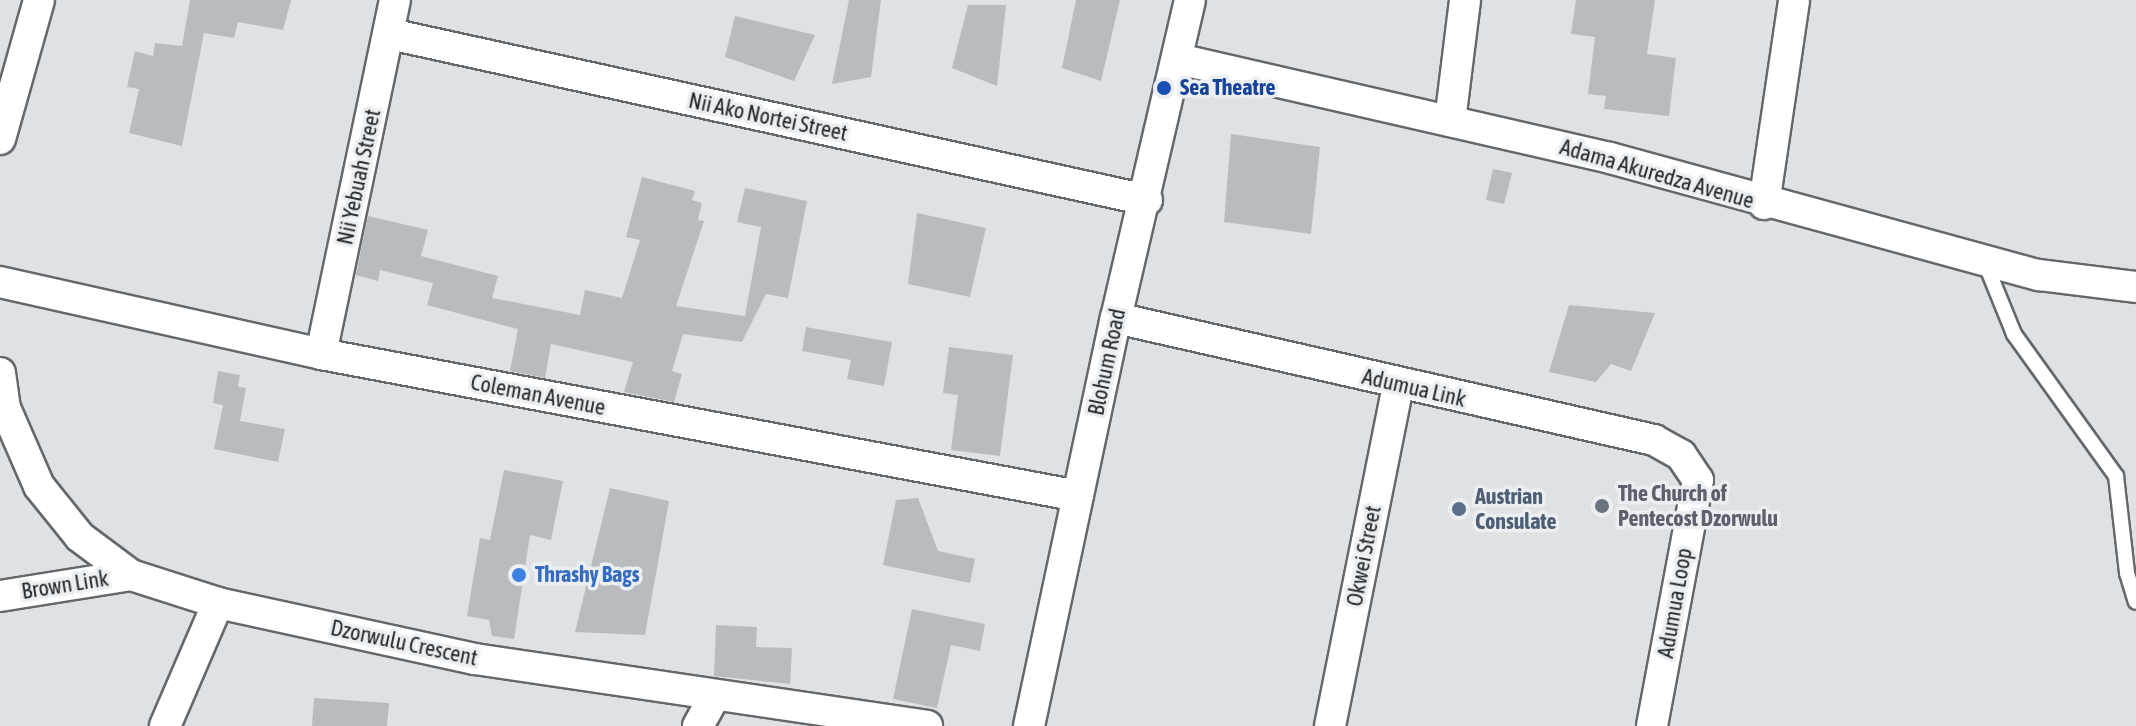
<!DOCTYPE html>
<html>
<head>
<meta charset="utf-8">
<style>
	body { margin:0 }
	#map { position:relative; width:2136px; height:726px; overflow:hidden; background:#dfe2e5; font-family:"Asap Condensed",sans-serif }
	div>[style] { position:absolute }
	.building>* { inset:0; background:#b9bcbf }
	.roads { filter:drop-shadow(2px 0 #65686b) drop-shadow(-2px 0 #65686b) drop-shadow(0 2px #65686b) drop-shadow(0 -2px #65686b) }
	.service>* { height:14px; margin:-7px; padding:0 7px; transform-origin:7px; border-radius:7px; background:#fff }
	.minor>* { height:30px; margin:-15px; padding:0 15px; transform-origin:15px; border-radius:15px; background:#fff }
	.dots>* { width:22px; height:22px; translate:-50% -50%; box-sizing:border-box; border:4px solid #eceff2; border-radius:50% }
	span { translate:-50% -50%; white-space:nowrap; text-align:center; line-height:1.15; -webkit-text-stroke:7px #eceff2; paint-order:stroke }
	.transit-label { font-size:22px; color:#164399; font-weight:700 }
	.left { translate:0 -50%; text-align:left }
	.street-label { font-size:22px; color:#252627 }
	.worship-label { font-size:22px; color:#5b616d; font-weight:700 }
	.service-label { font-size:22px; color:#4e5e75; font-weight:700 }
	.shop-label { font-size:22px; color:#366cbe; font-weight:700 }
</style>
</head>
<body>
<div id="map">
	<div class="building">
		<i style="clip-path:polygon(190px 0,291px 0,283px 30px,238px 22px,234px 38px,204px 33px,182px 146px,129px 133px,139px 89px,127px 87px,135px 51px,153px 56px,155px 43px,182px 46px)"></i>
		<i style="clip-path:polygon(849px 0,881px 0,871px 77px,832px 84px)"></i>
		<i style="clip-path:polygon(1076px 0,1120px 0,1101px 81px,1062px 68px)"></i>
		<i style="clip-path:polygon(1576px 0,1655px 0,1647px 54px,1676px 58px,1669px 116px,1604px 109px,1606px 96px,1588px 94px,1595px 37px,1571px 34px)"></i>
		<i style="clip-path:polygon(968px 5px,1006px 5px,997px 86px,952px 68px)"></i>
		<i style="clip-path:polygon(735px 16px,815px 35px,794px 81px,725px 57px)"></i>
		<i style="clip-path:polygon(1231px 134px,1320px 147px,1311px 234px,1224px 222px)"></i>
		<i style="clip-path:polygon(1493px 169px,1512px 173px,1504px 204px,1486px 200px)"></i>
		<i style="clip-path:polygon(642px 177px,695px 191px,692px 200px,702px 203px,698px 220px,704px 221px,676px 306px,745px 316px,761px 227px,737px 222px,745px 188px,807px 201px,788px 298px,766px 294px,742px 342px,683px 334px,672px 371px,682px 374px,674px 402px,624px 392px,633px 362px,551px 344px,545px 378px,510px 371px,518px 329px,427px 305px,433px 283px,380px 270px,378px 281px,356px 275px,368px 216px,428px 230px,421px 256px,498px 276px,492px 298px,580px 315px,585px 290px,622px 298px,640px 240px,626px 237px)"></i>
		<i style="clip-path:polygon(917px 213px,986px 228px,970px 297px,908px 284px)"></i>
		<i style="clip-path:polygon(1569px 305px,1655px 313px,1631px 371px,1611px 364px,1596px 382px,1549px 372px)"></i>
		<i style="clip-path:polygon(806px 327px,892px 342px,884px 386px,847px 379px,851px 360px,802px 351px)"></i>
		<i style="clip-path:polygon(949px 347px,1013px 355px,1000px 456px,951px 450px,958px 395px,943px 393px)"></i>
		<i style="clip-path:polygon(218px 371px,240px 375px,238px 387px,246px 388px,240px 421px,285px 429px,278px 462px,214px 449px,223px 405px,213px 403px)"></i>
		<i style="clip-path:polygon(504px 470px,563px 481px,551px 540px,530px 535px,514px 639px,492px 636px,489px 620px,467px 616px,480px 538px,490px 540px)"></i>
		<i style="clip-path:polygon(610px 488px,669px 501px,645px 635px,575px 632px)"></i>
		<i style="clip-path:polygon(918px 498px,938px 551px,975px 559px,970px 583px,883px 565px,896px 500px)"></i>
		<i style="clip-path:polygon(912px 609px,985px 624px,980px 651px,951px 645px,937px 708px,893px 699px)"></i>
		<i style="clip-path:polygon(716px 625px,757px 627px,756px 647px,792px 648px,790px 684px,714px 676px)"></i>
		<i style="clip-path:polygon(314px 698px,389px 703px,387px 726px,312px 726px)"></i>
	</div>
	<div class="roads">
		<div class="service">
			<i style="left:1984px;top:260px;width:80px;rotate:67.9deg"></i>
			<i style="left:2014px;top:334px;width:175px;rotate:54.3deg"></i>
			<i style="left:2116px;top:476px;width:98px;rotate:83.5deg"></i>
			<i style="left:2127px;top:573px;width:30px;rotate:73deg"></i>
		</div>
		<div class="minor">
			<i style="left:390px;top:34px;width:775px;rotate:12.37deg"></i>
			<i style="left:1178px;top:59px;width:443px;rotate:12.9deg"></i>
			<i style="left:1610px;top:158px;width:445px;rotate:15.3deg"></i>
			<i style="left:2039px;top:275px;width:98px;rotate:7.1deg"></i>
			<i style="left:1450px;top:121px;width:122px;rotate:-82.9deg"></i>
			<i style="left:0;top:139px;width:144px;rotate:-74.3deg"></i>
			<i style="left:1764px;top:204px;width:206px;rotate:-81.6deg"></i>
			<i style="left:0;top:282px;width:329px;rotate:12.6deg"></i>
			<i style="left:321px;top:354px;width:770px;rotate:10.62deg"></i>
			<i style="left:1116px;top:318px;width:552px;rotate:12.78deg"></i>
			<i style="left:1654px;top:440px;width:31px;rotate:29deg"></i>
			<i style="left:1681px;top:455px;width:30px;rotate:56deg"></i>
			<i style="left:1698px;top:480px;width:250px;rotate:100.6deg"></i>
			<i style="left:321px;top:354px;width:362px;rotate:-78.2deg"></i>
			<i style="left:0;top:373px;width:35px;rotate:82deg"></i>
			<i style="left:5px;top:408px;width:85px;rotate:66.4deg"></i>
			<i style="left:39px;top:486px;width:65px;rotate:51.2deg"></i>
			<i style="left:80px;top:537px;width:64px;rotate:36.7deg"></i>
			<i style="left:131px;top:575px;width:91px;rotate:17.8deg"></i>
			<i style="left:218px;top:603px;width:263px;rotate:12.3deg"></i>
			<i style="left:475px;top:659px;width:457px;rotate:8.4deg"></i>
			<i style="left:0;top:596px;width:133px;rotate:-9.1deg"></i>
			<i style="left:165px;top:726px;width:134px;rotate:-66.7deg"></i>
			<i style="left:698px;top:726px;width:35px;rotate:-61deg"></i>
			<i style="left:1029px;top:726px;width:417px;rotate:-78deg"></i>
			<i style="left:1116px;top:318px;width:326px;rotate:-76.9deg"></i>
			<i style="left:1330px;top:726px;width:347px;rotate:-78.7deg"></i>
		</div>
	</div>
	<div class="dots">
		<i style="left:1164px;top:88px;background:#1a4fb4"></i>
		<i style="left:1602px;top:506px;background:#6b7280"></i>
		<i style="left:1459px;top:509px;background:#5c6f8a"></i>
		<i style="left:519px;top:575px;background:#3f7fe0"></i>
	</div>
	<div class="transit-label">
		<span class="left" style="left:1180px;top:88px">Sea Theatre</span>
	</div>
	<div class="street-label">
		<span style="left:768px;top:117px;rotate:12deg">Nii Ako Nortei Street</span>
		<span style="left:1657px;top:174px;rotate:16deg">Adama Akuredza Avenue</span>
		<span style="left:359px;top:177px;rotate:-78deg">Nii Yebuah Street</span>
		<span style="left:1107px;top:362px;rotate:-78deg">Blohum Road</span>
		<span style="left:1414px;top:388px;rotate:13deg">Adumua Link</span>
		<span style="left:538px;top:395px;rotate:11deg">Coleman Avenue</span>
		<span style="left:1364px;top:556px;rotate:-79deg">Okwei Street</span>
		<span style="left:65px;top:585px;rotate:-9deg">Brown Link</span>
		<span style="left:1675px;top:603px;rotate:-80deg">Adumua Loop</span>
		<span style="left:404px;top:643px;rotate:12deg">Dzorwulu Crescent</span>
	</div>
	<div class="worship-label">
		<span class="left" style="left:1618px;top:506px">The Church of<br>Pentecost Dzorwulu</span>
	</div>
	<div class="service-label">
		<span class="left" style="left:1475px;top:509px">Austrian<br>Consulate</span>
	</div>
	<div class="shop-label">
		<span class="left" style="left:535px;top:575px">Thrashy Bags</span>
	</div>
</div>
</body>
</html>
